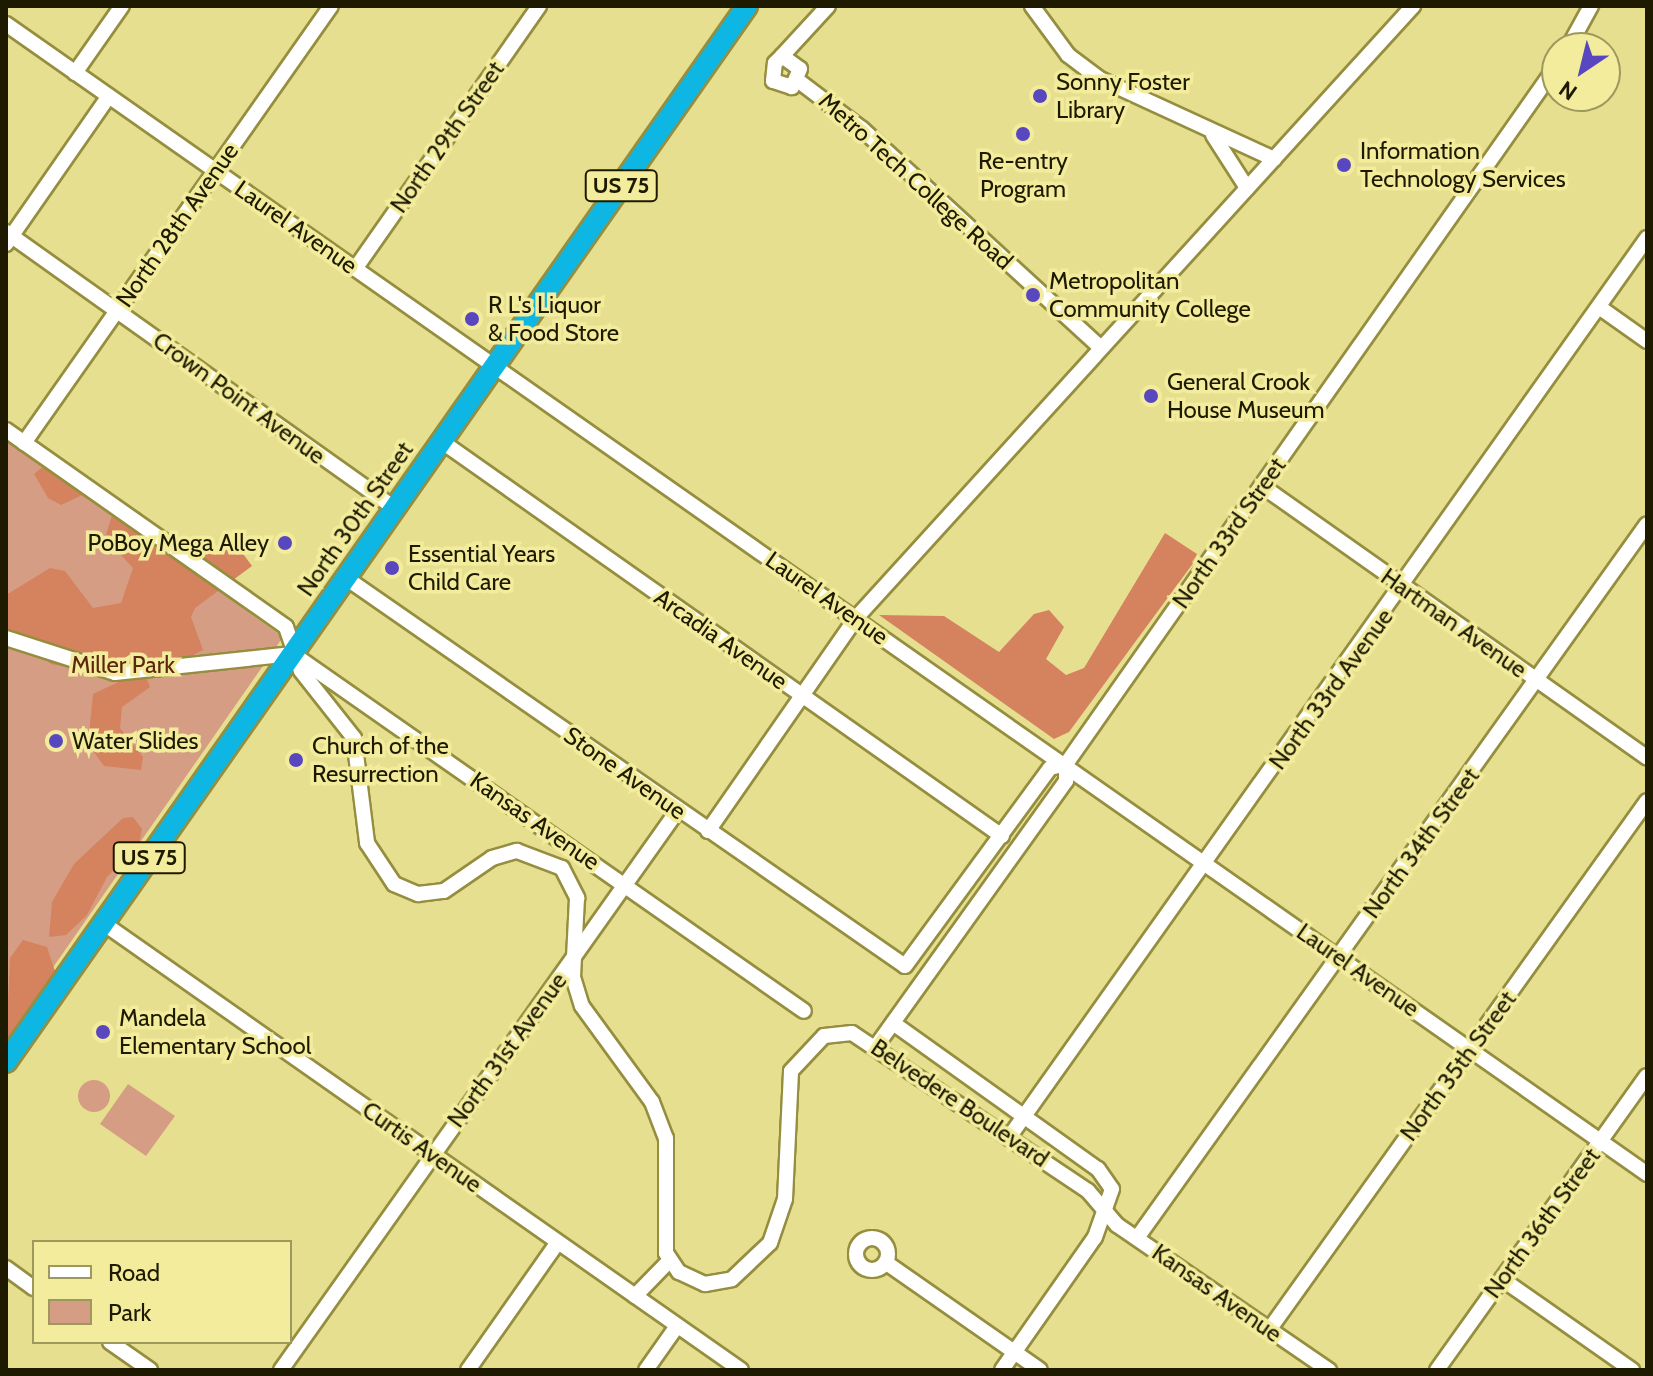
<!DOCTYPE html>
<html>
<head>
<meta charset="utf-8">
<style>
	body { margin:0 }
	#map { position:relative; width:1653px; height:1376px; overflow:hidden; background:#e6df8f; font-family:Cabin,sans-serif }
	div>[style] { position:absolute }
	.green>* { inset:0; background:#d69d85 }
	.round { border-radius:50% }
	.forest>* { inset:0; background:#d5825e }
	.roads { filter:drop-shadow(2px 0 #958e3f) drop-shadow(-2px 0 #958e3f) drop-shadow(0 2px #958e3f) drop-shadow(0 -2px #958e3f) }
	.minor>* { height:14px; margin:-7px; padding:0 7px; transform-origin:7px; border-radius:7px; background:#fff }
	.minor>.ring { margin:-7px; padding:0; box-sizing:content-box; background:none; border:14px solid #fff; border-radius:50% }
	.highway>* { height:20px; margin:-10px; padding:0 10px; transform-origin:10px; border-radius:10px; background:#0eb6e3 }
	.dots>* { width:22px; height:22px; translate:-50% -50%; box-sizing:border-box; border:4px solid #f3ec9c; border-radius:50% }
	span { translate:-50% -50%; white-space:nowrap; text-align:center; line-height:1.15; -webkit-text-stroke:7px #f3ec9c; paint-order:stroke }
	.shield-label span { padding:2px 6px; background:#f3ec9c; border:2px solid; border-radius:6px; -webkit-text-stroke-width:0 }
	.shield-label { font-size:22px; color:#1d1a00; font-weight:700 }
	.poi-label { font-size:24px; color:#1d1a00 }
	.left { translate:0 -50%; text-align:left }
	.right { translate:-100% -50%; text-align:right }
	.street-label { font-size:24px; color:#1d1a00 }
	.park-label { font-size:24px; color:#5c270d }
	.frame { position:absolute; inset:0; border:8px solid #1d1a00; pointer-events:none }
	.legend { position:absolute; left:32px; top:1240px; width:260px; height:104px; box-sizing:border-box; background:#f3ec9c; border:2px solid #9d985e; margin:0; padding:10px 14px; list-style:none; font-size:24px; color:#1d1a00 }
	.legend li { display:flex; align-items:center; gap:16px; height:40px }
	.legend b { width:40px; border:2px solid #9d985e }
	.north { position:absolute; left:1541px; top:32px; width:80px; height:80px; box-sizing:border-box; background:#f3ec9c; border:2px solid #9d985e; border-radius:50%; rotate:215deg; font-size:22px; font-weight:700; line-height:32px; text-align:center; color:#1d1a00 }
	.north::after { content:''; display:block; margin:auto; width:28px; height:36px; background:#5847bf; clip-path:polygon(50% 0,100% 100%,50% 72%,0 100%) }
</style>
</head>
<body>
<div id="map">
	<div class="green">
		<i style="clip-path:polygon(6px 438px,283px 637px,6px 1035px)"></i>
		<i class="round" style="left:78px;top:1080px;width:32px;height:32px"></i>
		<i style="clip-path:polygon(128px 1084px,175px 1116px,146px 1156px,100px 1124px)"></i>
	</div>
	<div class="forest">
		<i style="clip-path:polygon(45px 465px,85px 490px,82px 495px,61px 505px,48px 498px,34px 474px)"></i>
		<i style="clip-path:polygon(125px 508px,140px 512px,180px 553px,201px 542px,244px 555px,252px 566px,195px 608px,191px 617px,203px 650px,147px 679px,150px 687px,122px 707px,120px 728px,143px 757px,141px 770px,104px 766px,88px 744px,93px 694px,127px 678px,51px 664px,6px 629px,6px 595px,50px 568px,65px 571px,93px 608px,121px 603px,133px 568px,105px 538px,113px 512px)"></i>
		<i style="clip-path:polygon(1165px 533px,1197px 554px,1194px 562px,1069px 732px,1054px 739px,879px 615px,944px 616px,999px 652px,1034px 614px,1049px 610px,1064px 627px,1046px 659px,1066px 675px,1084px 668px)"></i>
		<i style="clip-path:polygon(133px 817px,142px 829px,139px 844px,107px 877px,87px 915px,66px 935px,49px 937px,52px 902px,74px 864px,123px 818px)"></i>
		<i style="clip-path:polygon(23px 940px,47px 947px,55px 971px,6px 1053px,10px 958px)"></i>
	</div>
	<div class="roads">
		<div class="minor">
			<i style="left:1032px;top:6px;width:61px;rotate:53.7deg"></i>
			<i style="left:1068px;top:55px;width:38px;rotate:37deg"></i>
			<i style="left:1098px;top:78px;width:194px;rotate:24.7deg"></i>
			<i style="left:6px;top:24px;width:2004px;rotate:35.02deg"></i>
			<i style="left:1568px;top:48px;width:48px;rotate:-61.3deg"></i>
			<i style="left:782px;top:56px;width:22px;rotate:36deg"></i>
			<i style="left:800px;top:69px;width:20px;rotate:114deg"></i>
			<i style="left:792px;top:87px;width:20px;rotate:-162deg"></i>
			<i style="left:773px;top:81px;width:18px;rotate:-84deg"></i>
			<i style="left:775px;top:63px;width:10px;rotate:-45deg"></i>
			<i style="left:782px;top:56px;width:68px;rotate:-47.4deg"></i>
			<i style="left:75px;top:73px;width:82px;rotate:-55deg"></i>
			<i style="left:800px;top:82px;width:78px;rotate:37.2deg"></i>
			<i style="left:862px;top:129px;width:324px;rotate:42.5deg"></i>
			<i style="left:1213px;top:135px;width:63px;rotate:57.3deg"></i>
			<i style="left:6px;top:232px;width:476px;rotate:35.4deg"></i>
			<i style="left:6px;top:244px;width:180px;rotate:-55.2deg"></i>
			<i style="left:355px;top:269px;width:321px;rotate:-55deg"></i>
			<i style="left:1599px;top:307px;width:59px;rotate:35.3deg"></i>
			<i style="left:6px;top:430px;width:342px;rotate:35.1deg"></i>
			<i style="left:286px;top:627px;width:46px;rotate:71.2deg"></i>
			<i style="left:301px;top:671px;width:85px;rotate:51.7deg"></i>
			<i style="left:354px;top:738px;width:106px;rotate:82.9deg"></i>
			<i style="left:367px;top:843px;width:49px;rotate:56.6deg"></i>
			<i style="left:394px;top:884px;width:26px;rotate:23deg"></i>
			<i style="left:418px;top:894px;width:26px;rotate:-7deg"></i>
			<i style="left:444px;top:891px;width:58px;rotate:-34.5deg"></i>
			<i style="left:492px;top:858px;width:26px;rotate:-16deg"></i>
			<i style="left:517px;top:851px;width:48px;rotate:20.7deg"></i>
			<i style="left:562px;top:868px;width:34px;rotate:63deg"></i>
			<i style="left:577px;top:898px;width:79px;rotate:92.9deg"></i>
			<i style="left:573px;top:977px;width:30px;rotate:73deg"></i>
			<i style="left:582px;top:1006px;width:119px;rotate:53.9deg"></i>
			<i style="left:652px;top:1102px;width:39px;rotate:69deg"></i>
			<i style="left:666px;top:1138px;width:115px;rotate:90deg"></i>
			<i style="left:666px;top:1253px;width:23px;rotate:56deg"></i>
			<i style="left:679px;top:1272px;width:29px;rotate:25deg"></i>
			<i style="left:705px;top:1284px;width:27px;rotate:-10deg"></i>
			<i style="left:732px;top:1279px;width:52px;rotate:-43.5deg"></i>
			<i style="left:770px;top:1243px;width:46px;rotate:-71.2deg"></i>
			<i style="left:785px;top:1199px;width:128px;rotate:-87.3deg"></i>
			<i style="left:791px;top:1071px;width:48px;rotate:-46.7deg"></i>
			<i style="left:824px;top:1036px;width:28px;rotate:-6deg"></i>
			<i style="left:852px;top:1033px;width:284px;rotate:33.8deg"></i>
			<i style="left:1088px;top:1191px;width:45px;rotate:49.5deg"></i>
			<i style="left:1117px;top:1225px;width:257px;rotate:34.4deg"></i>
			<i style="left:441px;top:441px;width:686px;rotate:35.15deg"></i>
			<i style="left:24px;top:443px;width:534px;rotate:-54.91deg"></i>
			<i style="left:1262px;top:486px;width:471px;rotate:35.2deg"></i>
			<i style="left:346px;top:578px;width:680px;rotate:34.76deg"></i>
			<i style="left:905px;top:966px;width:245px;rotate:-53.8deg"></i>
			<i style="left:1050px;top:768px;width:16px;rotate:-14deg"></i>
			<i style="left:1066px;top:764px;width:854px;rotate:-54.91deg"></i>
			<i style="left:6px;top:638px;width:114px;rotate:17.8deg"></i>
			<i style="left:115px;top:673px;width:178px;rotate:-6.1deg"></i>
			<i style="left:293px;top:654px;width:623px;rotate:34.94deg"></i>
			<i style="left:708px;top:831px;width:259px;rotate:-55.2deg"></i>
			<i style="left:856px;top:618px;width:828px;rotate:-47.69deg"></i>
			<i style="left:103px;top:923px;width:779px;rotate:35.02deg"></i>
			<i style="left:893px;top:1023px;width:252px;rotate:35.5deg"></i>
			<i style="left:1098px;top:1169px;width:24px;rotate:55deg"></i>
			<i style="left:1112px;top:1189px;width:51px;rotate:109.5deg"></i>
			<i style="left:1095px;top:1237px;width:162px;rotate:125deg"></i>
			<i style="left:877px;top:1045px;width:325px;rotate:-54.4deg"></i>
			<i style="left:1066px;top:781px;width:17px;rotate:-90deg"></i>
			<i style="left:1010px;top:1136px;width:1101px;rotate:-54.65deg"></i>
			<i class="ring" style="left:856px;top:1238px;width:18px;height:18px"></i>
			<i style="left:1137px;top:1238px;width:877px;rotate:-54.46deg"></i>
			<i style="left:888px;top:1264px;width:185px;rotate:34.9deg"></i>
			<i style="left:6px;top:1268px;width:34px;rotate:36deg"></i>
			<i style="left:1502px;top:1279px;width:159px;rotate:35deg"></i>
			<i style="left:635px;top:1296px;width:49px;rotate:-45.8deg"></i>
			<i style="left:1269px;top:1330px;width:650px;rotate:-54.45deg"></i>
			<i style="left:110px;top:1342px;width:49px;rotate:35deg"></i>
			<i style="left:281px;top:1370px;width:686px;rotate:-54.67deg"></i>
			<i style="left:468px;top:1370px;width:156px;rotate:-54.9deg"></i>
			<i style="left:646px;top:1370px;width:54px;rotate:-54.8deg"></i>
			<i style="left:1437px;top:1370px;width:361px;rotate:-54.5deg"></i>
		</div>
		<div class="highway">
			<i style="left:6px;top:1062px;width:1290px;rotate:-54.94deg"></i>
		</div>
	</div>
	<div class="dots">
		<i style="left:1040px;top:96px;background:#5847bf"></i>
		<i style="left:1023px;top:134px;background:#5847bf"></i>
		<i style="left:1344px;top:165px;background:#5847bf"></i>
		<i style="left:1033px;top:295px;background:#5847bf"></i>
		<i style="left:472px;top:319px;background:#5847bf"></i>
		<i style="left:1151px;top:396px;background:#5847bf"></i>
		<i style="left:285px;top:543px;background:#5847bf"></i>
		<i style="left:392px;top:568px;background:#5847bf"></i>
		<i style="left:56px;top:741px;background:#5847bf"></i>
		<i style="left:296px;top:760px;background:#5847bf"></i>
		<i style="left:103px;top:1032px;background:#5847bf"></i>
	</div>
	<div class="shield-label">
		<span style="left:621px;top:186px">US 75</span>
		<span style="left:149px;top:858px">US 75</span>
	</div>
	<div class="poi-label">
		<span class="left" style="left:1056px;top:96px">Sonny Foster<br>Library</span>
		<span class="left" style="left:1360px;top:165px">Information<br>Technology Services</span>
		<span style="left:1023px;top:175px">Re-entry<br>Program</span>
		<span class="left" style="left:1049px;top:295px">Metropolitan<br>Community College</span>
		<span class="left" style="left:488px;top:319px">R L's Liquor<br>&amp; Food Store</span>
		<span class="left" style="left:1167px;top:396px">General Crook<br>House Museum</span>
		<span class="right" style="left:269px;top:543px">PoBoy Mega Alley</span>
		<span class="left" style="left:408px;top:568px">Essential Years<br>Child Care</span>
		<span class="left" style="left:72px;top:741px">Water Slides</span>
		<span class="left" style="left:312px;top:760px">Church of the<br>Resurrection</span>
		<span class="left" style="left:119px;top:1032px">Mandela<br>Elementary School</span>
	</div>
	<div class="street-label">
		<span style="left:447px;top:137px;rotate:-55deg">North 29th Street</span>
		<span style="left:916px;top:181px;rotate:42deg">Metro Tech College Road</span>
		<span style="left:177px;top:225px;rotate:-55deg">North 28th Avenue</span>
		<span style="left:296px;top:227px;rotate:35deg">Laurel Avenue</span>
		<span style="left:239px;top:398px;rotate:36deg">Crown Point Avenue</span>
		<span style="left:355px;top:519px;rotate:-55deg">North 30th Street</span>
		<span style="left:1229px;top:533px;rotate:-55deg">North 33rd Street</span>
		<span style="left:827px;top:598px;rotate:35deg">Laurel Avenue</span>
		<span style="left:1454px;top:623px;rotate:35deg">Hartman Avenue</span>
		<span style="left:721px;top:639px;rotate:35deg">Arcadia Avenue</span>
		<span style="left:1331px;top:689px;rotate:-54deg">North 33rd Avenue</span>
		<span style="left:625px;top:773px;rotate:35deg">Stone Avenue</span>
		<span style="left:535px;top:821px;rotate:35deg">Kansas Avenue</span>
		<span style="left:1421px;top:843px;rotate:-54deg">North 34th Street</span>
		<span style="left:1358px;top:970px;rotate:35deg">Laurel Avenue</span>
		<span style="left:507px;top:1050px;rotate:-54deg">North 31st Avenue</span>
		<span style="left:1458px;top:1066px;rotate:-54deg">North 35th Street</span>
		<span style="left:960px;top:1103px;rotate:34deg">Belvedere Boulevard</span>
		<span style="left:422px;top:1147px;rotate:35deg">Curtis Avenue</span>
		<span style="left:1542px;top:1223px;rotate:-54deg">North 36th Street</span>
		<span style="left:1217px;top:1293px;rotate:35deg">Kansas Avenue</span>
	</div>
	<div class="park-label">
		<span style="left:123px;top:665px">Miller Park</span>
	</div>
	<div class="frame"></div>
	<ul class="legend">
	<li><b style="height:10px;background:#fff"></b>Road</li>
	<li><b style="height:22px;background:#d69d85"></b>Park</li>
	</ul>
	<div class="north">N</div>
</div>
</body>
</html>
